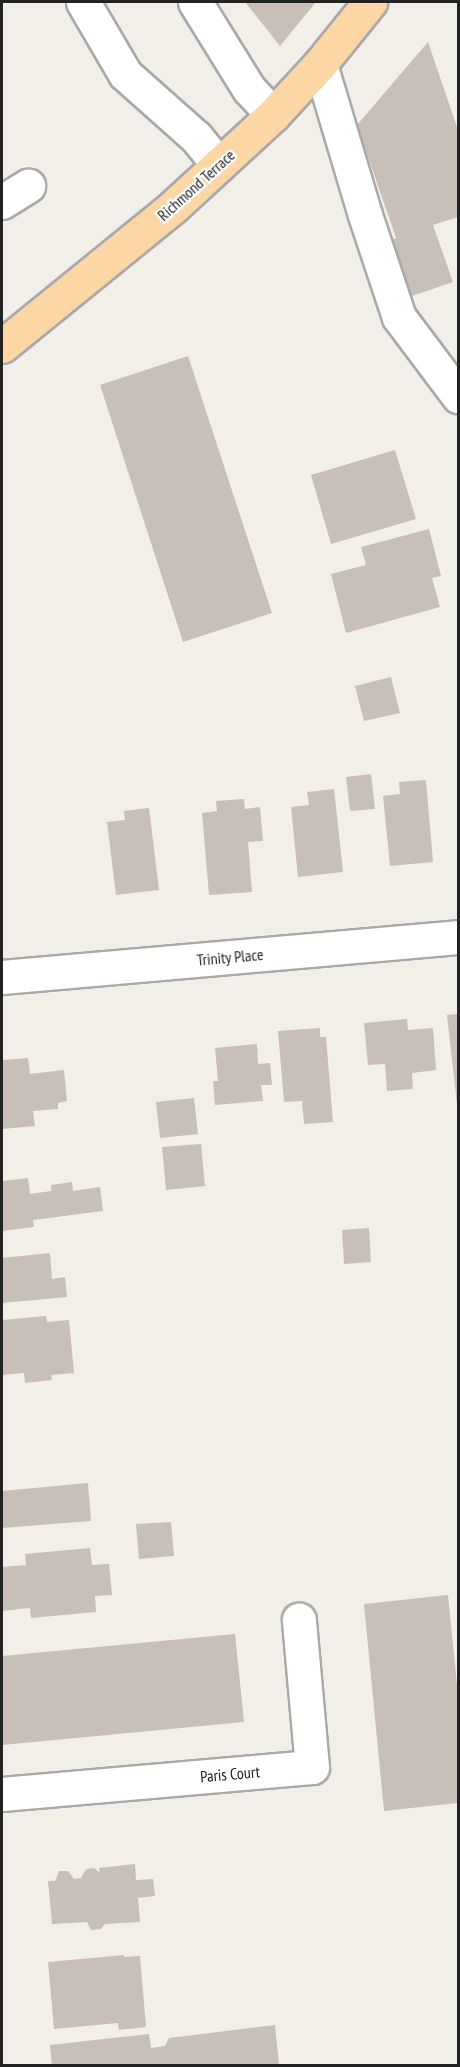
<!DOCTYPE html>
<html>
<head>
<meta charset="utf-8">
<style>
	body { margin:0 }
	#map { position:relative; width:460px; height:2067px; overflow:hidden; background:#f2efe9; font-family:"PT Sans Narrow",sans-serif }
	div>[style] { position:absolute }
	.building>* { inset:0; background:#c7bfb8 }
	.roads { filter:drop-shadow(2px 0 #a9a9a9) drop-shadow(-2px 0 #a9a9a9) drop-shadow(0 2px #a9a9a9) drop-shadow(0 -2px #a9a9a9) }
	.minor>* { height:33px; margin:-16.5px; padding:0 16.5px; transform-origin:16.5px; border-radius:16.5px; background:#fff }
	.major>* { height:33px; margin:-16.5px; padding:0 16.5px; transform-origin:16.5px; border-radius:16.5px; background:#fcd6a4 }
	span { translate:-50% -50%; white-space:nowrap; text-align:center; line-height:1.15; -webkit-text-stroke:4.5px #fff; paint-order:stroke }
	.street-label { font-size:16px; color:#222 }
	.frame { position:absolute; inset:0; border:3px solid #222; pointer-events:none }
</style>
</head>
<body>
<div id="map">
	<div class="building">
		<i style="clip-path:polygon(245px 2px,316px 2px,280px 46px)"></i>
		<i style="clip-path:polygon(428px 42px,458px 130px,458px 217px,433px 225px,453px 282px,409px 297px,389px 241px,396px 238px,357px 125px)"></i>
		<i style="clip-path:polygon(188px 356px,272px 613px,183px 642px,100px 385px)"></i>
		<i style="clip-path:polygon(395px 450px,416px 519px,331px 544px,311px 475px)"></i>
		<i style="clip-path:polygon(429px 529px,441px 576px,432px 578px,440px 607px,346px 633px,331px 574px,366px 565px,361px 547px)"></i>
		<i style="clip-path:polygon(391px 677px,400px 713px,364px 721px,355px 686px)"></i>
		<i style="clip-path:polygon(371px 774px,375px 809px,350px 811px,346px 777px)"></i>
		<i style="clip-path:polygon(426px 780px,433px 862px,390px 866px,383px 796px,400px 794px,399px 782px)"></i>
		<i style="clip-path:polygon(334px 789px,343px 872px,298px 877px,291px 807px,309px 805px,307px 792px)"></i>
		<i style="clip-path:polygon(244px 799px,245px 809px,260px 807px,263px 841px,248px 842px,252px 892px,209px 895px,202px 813px,217px 811px,216px 801px)"></i>
		<i style="clip-path:polygon(149px 808px,159px 890px,116px 895px,107px 822px,125px 820px,124px 811px)"></i>
		<i style="clip-path:polygon(458px 1014px,458px 1104px,457px 1104px,447px 1015px)"></i>
		<i style="clip-path:polygon(407px 1019px,408px 1030px,433px 1028px,436px 1070px,412px 1073px,413px 1089px,387px 1091px,385px 1064px,368px 1065px,364px 1023px)"></i>
		<i style="clip-path:polygon(320px 1028px,320px 1037px,326px 1037px,333px 1122px,304px 1124px,302px 1101px,284px 1102px,278px 1031px)"></i>
		<i style="clip-path:polygon(257px 1044px,258px 1064px,270px 1063px,272px 1085px,261px 1085px,263px 1101px,215px 1105px,213px 1081px,218px 1081px,215px 1048px)"></i>
		<i style="clip-path:polygon(28px 1058px,30px 1074px,64px 1070px,67px 1101px,58px 1103px,58px 1109px,33px 1111px,35px 1126px,2px 1129px,2px 1060px)"></i>
		<i style="clip-path:polygon(194px 1098px,198px 1134px,160px 1138px,156px 1102px)"></i>
		<i style="clip-path:polygon(201px 1144px,205px 1186px,166px 1190px,162px 1147px)"></i>
		<i style="clip-path:polygon(28px 1178px,30px 1194px,51px 1191px,51px 1185px,72px 1182px,73px 1191px,100px 1187px,103px 1211px,33px 1220px,34px 1227px,2px 1231px,2px 1181px)"></i>
		<i style="clip-path:polygon(369px 1228px,371px 1262px,344px 1264px,342px 1230px)"></i>
		<i style="clip-path:polygon(50px 1253px,52px 1279px,65px 1277px,67px 1297px,2px 1303px,2px 1258px)"></i>
		<i style="clip-path:polygon(46px 1316px,47px 1322px,69px 1320px,74px 1373px,51px 1375px,52px 1380px,25px 1383px,24px 1373px,2px 1375px,2px 1320px)"></i>
		<i style="clip-path:polygon(88px 1483px,91px 1521px,2px 1528px,2px 1491px)"></i>
		<i style="clip-path:polygon(171px 1522px,174px 1556px,139px 1559px,136px 1524px)"></i>
		<i style="clip-path:polygon(90px 1548px,92px 1565px,109px 1564px,112px 1595px,95px 1596px,96px 1612px,31px 1618px,30px 1608px,2px 1611px,2px 1567px,26px 1565px,25px 1554px)"></i>
		<i style="clip-path:polygon(448px 1595px,458px 1695px,458px 1803px,384px 1811px,364px 1604px)"></i>
		<i style="clip-path:polygon(235px 1634px,244px 1722px,2px 1745px,2px 1656px)"></i>
		<i style="clip-path:polygon(135px 1864px,136px 1880px,153px 1879px,155px 1896px,138px 1898px,140px 1922px,105px 1924px,101px 1929px,91px 1930px,87px 1922px,52px 1924px,48px 1881px,55px 1881px,59px 1871px,68px 1871px,74px 1879px,81px 1878px,86px 1869px,94px 1868px,100px 1873px,99px 1868px)"></i>
		<i style="clip-path:polygon(124px 1955px,124px 1957px,140px 1956px,146px 2027px,119px 2030px,118px 2023px,54px 2029px,48px 1962px)"></i>
		<i style="clip-path:polygon(275px 2025px,279px 2065px,52px 2066px,50px 2045px,149px 2034px,151px 2048px,165px 2046px,169px 2038px)"></i>
	</div>
	<div class="roads">
		<div class="minor">
			<i style="left:83px;top:2px;width:83px;rotate:59.7deg"></i>
			<i style="left:125px;top:74px;width:95px;rotate:41.6deg"></i>
			<i style="left:196px;top:137px;width:36px;rotate:51deg"></i>
			<i style="left:195px;top:2px;width:102px;rotate:58.2deg"></i>
			<i style="left:249px;top:89px;width:35px;rotate:47deg"></i>
			<i style="left:320px;top:64px;width:158px;rotate:73.4deg"></i>
			<i style="left:365px;top:215px;width:108px;rotate:71.6deg"></i>
			<i style="left:399px;top:317px;width:99px;rotate:53.2deg"></i>
			<i style="left:2px;top:202px;width:31px;rotate:-32deg"></i>
			<i style="left:2px;top:977px;width:458px;rotate:-5deg"></i>
			<i style="left:2px;top:1794px;width:311px;rotate:-5deg"></i>
			<i style="left:312px;top:1767px;width:148px;rotate:-95.1deg"></i>
		</div>
		<div class="major">
			<i style="left:2px;top:346px;width:222px;rotate:-39.1deg"></i>
			<i style="left:174px;top:206px;width:134px;rotate:-42.6deg"></i>
			<i style="left:273px;top:115px;width:69px;rotate:-47.3deg"></i>
			<i style="left:320px;top:64px;width:80px;rotate:-51.1deg"></i>
		</div>
	</div>
	<div class="street-label">
		<span style="left:196px;top:185px;rotate:-42deg">Richmond Terrace</span>
		<span style="left:230px;top:957px;rotate:-5deg">Trinity Place</span>
		<span style="left:230px;top:1774px;rotate:-5deg">Paris Court</span>
	</div>
	<div class="frame"></div>
</div>
</body>
</html>
